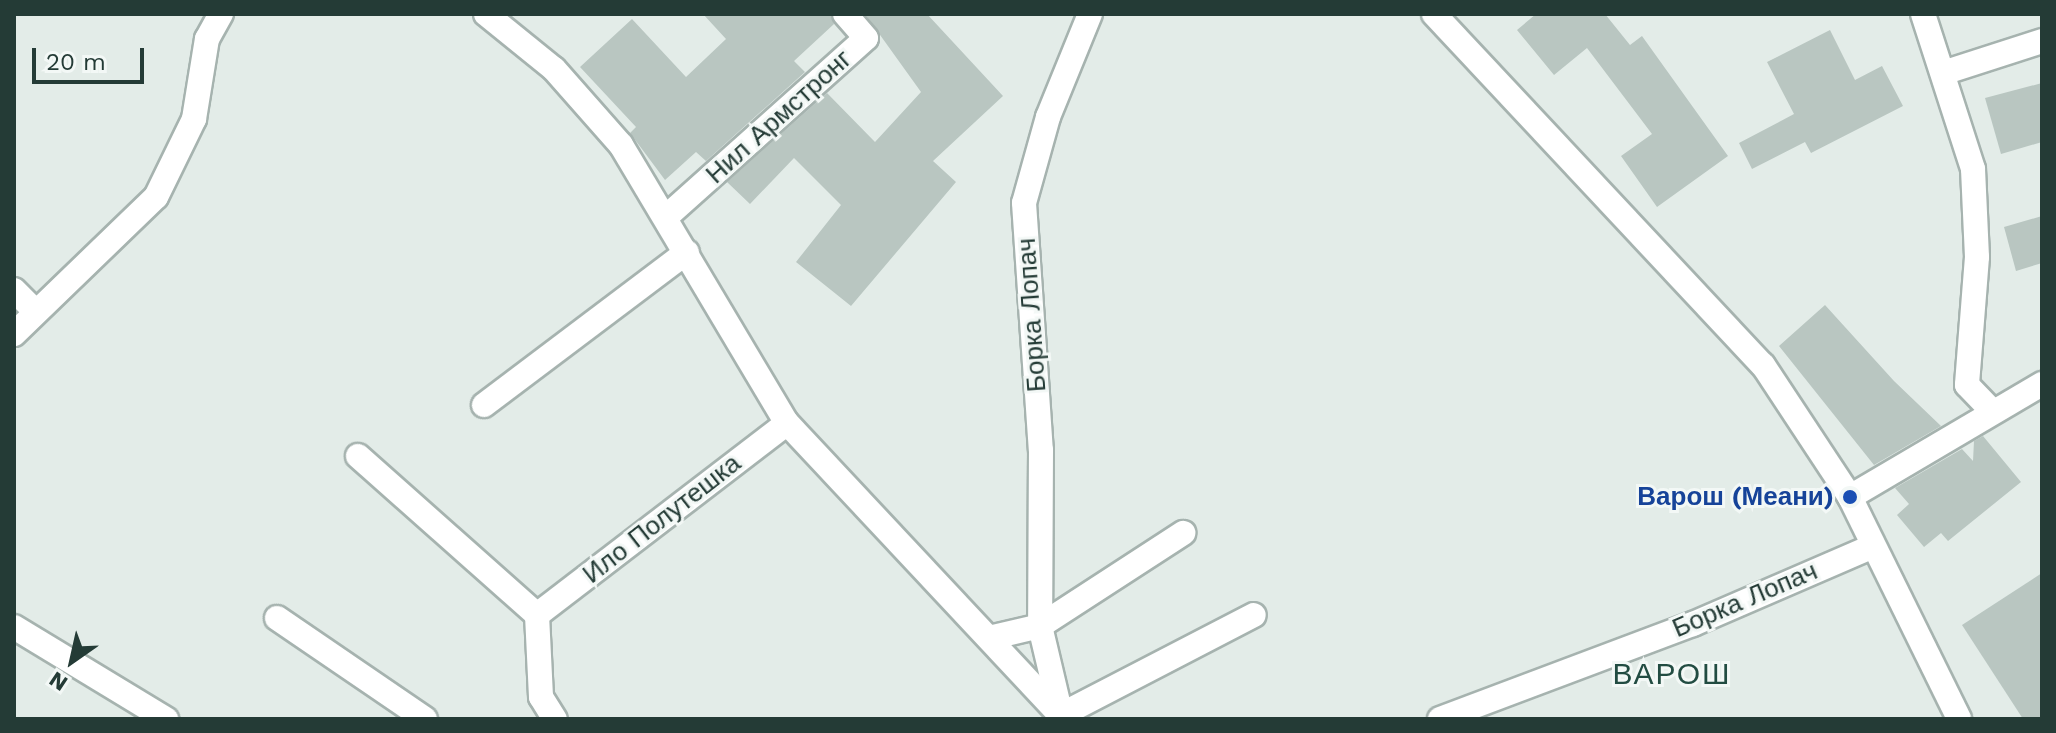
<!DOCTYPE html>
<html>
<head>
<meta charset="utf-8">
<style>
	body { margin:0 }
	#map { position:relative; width:2056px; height:733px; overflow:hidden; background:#e3ece8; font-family:"Work Sans",sans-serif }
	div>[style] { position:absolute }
	.building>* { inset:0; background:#b9c6c1 }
	.roads { filter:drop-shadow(2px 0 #a6b3af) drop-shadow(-2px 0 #a6b3af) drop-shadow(0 2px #a6b3af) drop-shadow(0 -2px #a6b3af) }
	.street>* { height:24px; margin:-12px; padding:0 12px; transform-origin:12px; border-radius:12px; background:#fff }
	.secondary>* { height:24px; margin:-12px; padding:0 12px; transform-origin:12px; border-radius:12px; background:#fff }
	.dots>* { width:22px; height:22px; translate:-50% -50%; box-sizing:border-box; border:4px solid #f3f8f6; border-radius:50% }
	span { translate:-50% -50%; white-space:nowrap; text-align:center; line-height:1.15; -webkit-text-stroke:6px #f3f8f6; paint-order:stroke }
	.street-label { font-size:26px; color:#243b36 }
	.transit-label { font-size:26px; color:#164399; font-weight:700 }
	.right { translate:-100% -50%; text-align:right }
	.quarter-label { font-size:30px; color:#224c42; letter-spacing:2px }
	.frame { position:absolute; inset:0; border:16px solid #243b36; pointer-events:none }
	.north { position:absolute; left:32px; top:621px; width:80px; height:80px; -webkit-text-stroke:6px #f3f8f6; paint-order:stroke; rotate:214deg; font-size:22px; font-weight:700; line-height:32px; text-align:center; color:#243b36 }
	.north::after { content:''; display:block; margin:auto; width:28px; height:36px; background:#243b36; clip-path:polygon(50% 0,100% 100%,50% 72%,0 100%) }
	.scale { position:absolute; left:32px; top:48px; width:112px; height:36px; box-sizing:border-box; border:4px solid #243b36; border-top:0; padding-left:10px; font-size:24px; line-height:28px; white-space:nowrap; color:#243b36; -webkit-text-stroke:6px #f3f8f6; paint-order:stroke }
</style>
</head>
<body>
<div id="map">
	<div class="building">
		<i style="clip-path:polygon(703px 14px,830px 14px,834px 24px,794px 61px,805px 72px,706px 161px,696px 152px,665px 180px,630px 133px,636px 127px,580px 67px,632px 19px,686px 77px,726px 39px)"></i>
		<i style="clip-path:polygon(865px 14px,927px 14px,1003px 96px,933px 161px,956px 182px,851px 306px,796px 262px,841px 205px,794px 158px,750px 204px,727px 182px,827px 93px,875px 142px,921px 92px)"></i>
		<i style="clip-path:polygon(1536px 14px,1605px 14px,1630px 45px,1642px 36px,1728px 156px,1657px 207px,1621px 156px,1652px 134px,1587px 48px,1554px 75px,1517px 30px)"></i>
		<i style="clip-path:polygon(1830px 30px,1855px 80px,1882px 66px,1903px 106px,1811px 153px,1805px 142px,1752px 169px,1739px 143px,1794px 114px,1767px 62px)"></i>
		<i style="clip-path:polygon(2042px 83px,2042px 142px,2001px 154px,1985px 98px)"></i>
		<i style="clip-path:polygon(2042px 216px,2042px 263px,2016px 271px,2004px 227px)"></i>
		<i style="clip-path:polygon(1825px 305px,1894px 381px,1941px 426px,1874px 465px,1779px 346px)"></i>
		<i style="clip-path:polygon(1983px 436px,2021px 482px,1948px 541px,1941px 533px,1924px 547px,1897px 515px,1909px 504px,1895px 488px,1962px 449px,1973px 461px,1974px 441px)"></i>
		<i style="clip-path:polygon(2042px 573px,2042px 719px,2023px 719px,1962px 625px)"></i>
	</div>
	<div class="roads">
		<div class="street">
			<i style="left:1090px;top:14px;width:111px;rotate:112.2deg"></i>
			<i style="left:1048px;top:117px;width:89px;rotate:105.6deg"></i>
			<i style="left:1024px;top:203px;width:248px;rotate:86.1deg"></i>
			<i style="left:1041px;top:450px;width:176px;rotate:90.3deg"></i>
			<i style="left:1040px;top:626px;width:91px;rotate:76.7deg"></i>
			<i style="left:1061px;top:715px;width:217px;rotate:-27.4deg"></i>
			<i style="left:1923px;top:14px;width:163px;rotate:72.1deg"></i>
			<i style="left:1973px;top:169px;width:88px;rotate:87.4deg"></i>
			<i style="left:1977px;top:257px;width:128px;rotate:94.5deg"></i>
			<i style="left:1967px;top:385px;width:33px;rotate:46deg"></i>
			<i style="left:1943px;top:73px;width:104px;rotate:-17.9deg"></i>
			<i style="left:666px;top:217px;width:268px;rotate:-41.8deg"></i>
			<i style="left:866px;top:38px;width:32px;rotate:-131deg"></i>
			<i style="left:14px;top:290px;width:30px;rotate:45deg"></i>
			<i style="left:14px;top:334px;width:197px;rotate:-44deg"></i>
			<i style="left:156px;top:197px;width:87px;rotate:-64deg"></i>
			<i style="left:194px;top:119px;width:81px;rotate:-80.8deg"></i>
			<i style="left:207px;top:39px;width:29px;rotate:-61deg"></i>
			<i style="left:484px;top:405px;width:254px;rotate:-37deg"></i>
			<i style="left:358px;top:456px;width:239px;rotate:41.6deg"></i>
			<i style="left:537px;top:615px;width:82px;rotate:87.2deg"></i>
			<i style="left:541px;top:697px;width:26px;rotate:58deg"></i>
			<i style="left:1850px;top:497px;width:223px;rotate:-30.5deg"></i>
			<i style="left:537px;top:615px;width:315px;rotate:-37.5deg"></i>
			<i style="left:277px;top:618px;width:179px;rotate:34.3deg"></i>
			<i style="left:14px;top:627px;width:178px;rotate:31.2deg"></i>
			<i style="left:989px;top:638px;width:52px;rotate:-13.2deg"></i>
			<i style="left:1040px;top:626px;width:171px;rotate:-33deg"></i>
			<i style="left:1440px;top:719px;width:270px;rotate:-20.6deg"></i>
			<i style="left:1693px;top:624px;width:194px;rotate:-23.4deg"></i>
		</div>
		<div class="secondary">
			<i style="left:486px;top:14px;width:87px;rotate:39deg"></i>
			<i style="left:554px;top:69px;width:101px;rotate:48.6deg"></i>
			<i style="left:621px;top:145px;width:324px;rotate:59.2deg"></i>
			<i style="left:787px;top:423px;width:405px;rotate:46.9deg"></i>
			<i style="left:1434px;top:14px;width:481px;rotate:46.9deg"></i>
			<i style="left:1763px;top:365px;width:158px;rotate:56.6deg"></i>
			<i style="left:1850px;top:497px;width:247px;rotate:63.8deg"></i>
		</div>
	</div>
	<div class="dots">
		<i style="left:1850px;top:497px;background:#1a4fb4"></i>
	</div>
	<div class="street-label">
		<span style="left:779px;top:117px;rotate:-42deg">Нил Армстронг</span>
		<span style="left:1032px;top:315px;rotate:-94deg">Борка Лопач</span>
		<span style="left:662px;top:519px;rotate:-38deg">Ило Полутешка</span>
		<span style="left:1745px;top:600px;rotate:-23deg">Борка Лопач</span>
	</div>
	<div class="transit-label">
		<span class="right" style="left:1834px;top:497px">Варош (Меани)</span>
	</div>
	<div class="quarter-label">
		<span style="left:1672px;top:674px">ВАРОШ</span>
	</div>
	<div class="frame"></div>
	<div class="north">N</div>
	<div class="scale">20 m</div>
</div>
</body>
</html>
